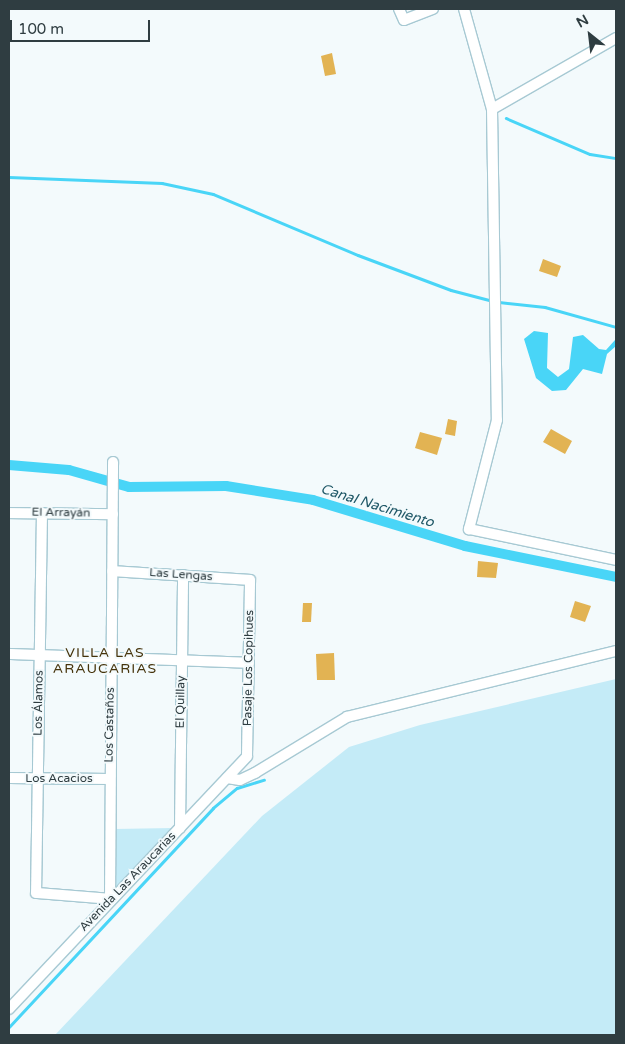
<!DOCTYPE html>
<html>
<head>
<meta charset="utf-8">
<style>
	body { margin:0 }
	#map { position:relative; width:625px; height:1044px; overflow:hidden; background:#f3fafc; font-family:"Varela Round",sans-serif }
	div>[style] { position:absolute }
	.green>* { inset:0; background:#c4ebf7 }
	.water>* { inset:0; background:#49d5f7 }
	.stream>* { height:2.5px; margin:-1.25px; padding:0 1.25px; transform-origin:1.25px; border-radius:1.25px; background:#49d5f7 }
	.canal>* { height:10px; margin:-5px; padding:0 5px; transform-origin:5px; border-radius:5px; background:#49d5f7 }
	.building>* { inset:0; background:#e2b353 }
	.roads { filter:drop-shadow(1px 0 #a7c9d3) drop-shadow(-1px 0 #a7c9d3) drop-shadow(0 1px #a7c9d3) drop-shadow(0 -1px #a7c9d3) }
	.minor>* { height:10px; margin:-5px; padding:0 5px; transform-origin:5px; border-radius:5px; background:#fff }
	span { translate:-50% -50%; white-space:nowrap; text-align:center; line-height:1.15; -webkit-text-stroke:4px #f3fafc; paint-order:stroke }
	.street-label { font-size:12px; color:#2f3d41 }
	.water-label { font-size:14px; color:#215968; font-style:italic }
	.neighbourhood-label { font-size:14px; color:#46340c; letter-spacing:1px }
	.frame { position:absolute; inset:0; border:10px solid #2f3d41; pointer-events:none }
	.north { position:absolute; left:565px; top:10px; width:50px; height:50px; -webkit-text-stroke:4px #f3fafc; paint-order:stroke; rotate:331deg; font-size:14px; font-weight:700; line-height:20px; text-align:center; color:#2f3d41 }
	.north::after { content:''; display:block; margin:auto; width:18px; height:22px; background:#2f3d41; clip-path:polygon(50% 0,100% 100%,50% 72%,0 100%) }
	.scale { position:absolute; left:10px; top:20px; width:140px; height:22px; box-sizing:border-box; border:2px solid #2f3d41; border-top:0; padding-left:6px; font-size:15px; line-height:18px; white-space:nowrap; color:#2f3d41; -webkit-text-stroke:4px #f3fafc; paint-order:stroke }
</style>
</head>
<body>
<div id="map">
	<div class="green">
		<i style="clip-path:polygon(616px 679px,616px 1035px,55px 1035px,262px 816px,349px 747px,420px 725px)"></i>
		<i style="clip-path:polygon(173px 828px,114px 890px,114px 829px)"></i>
	</div>
	<div class="water">
		<i style="clip-path:polygon(534px 331px,548px 333px,547px 368px,558px 377px,569px 369px,573px 337px,583px 335px,599px 349px,606px 350px,615px 340px,616px 346px,607px 354px,602px 374px,583px 369px,566px 390px,552px 391px,536px 378px,524px 339px)"></i>
	</div>
	<div class="stream">
		<i style="left:506px;top:118px;width:91px;rotate:23.2deg"></i>
		<i style="left:590px;top:154px;width:26px;rotate:9deg"></i>
		<i style="left:9px;top:177px;width:153px;rotate:2.2deg"></i>
		<i style="left:162px;top:183px;width:52px;rotate:12.2deg"></i>
		<i style="left:213px;top:194px;width:157px;rotate:22.8deg"></i>
		<i style="left:358px;top:255px;width:99px;rotate:20.6deg"></i>
		<i style="left:451px;top:290px;width:43px;rotate:14.7deg"></i>
		<i style="left:499px;top:302px;width:46px;rotate:6.2deg"></i>
		<i style="left:545px;top:307px;width:74px;rotate:15.7deg"></i>
		<i style="left:9px;top:1027px;width:299px;rotate:-47deg"></i>
		<i style="left:213px;top:808px;width:31px;rotate:-40deg"></i>
		<i style="left:237px;top:788px;width:28px;rotate:-17deg"></i>
	</div>
	<div class="canal">
		<i style="left:9px;top:465px;width:60px;rotate:4.8deg"></i>
		<i style="left:69px;top:470px;width:62px;rotate:15.8deg"></i>
		<i style="left:129px;top:487px;width:97px;rotate:-0.6deg"></i>
		<i style="left:226px;top:486px;width:88px;rotate:9.1deg"></i>
		<i style="left:313px;top:500px;width:159px;rotate:16.8deg"></i>
		<i style="left:465px;top:546px;width:154px;rotate:11.6deg"></i>
	</div>
	<div class="building">
		<i style="clip-path:polygon(332px 53px,336px 74px,325px 76px,321px 56px)"></i>
		<i style="clip-path:polygon(543px 259px,561px 266px,557px 277px,539px 271px)"></i>
		<i style="clip-path:polygon(448px 419px,457px 421px,455px 436px,445px 434px)"></i>
		<i style="clip-path:polygon(551px 429px,572px 441px,565px 454px,543px 442px)"></i>
		<i style="clip-path:polygon(420px 432px,442px 438px,437px 455px,415px 448px)"></i>
		<i style="clip-path:polygon(478px 561px,498px 563px,496px 578px,477px 577px)"></i>
		<i style="clip-path:polygon(575px 601px,591px 606px,585px 622px,570px 617px)"></i>
		<i style="clip-path:polygon(303px 603px,312px 603px,311px 622px,302px 622px)"></i>
		<i style="clip-path:polygon(334px 653px,335px 680px,317px 680px,316px 654px)"></i>
	</div>
	<div class="roads">
		<div class="minor">
			<i style="left:399px;top:9px;width:12px;rotate:66deg"></i>
			<i style="left:404px;top:20px;width:31px;rotate:-21deg"></i>
			<i style="left:464px;top:9px;width:104px;rotate:74.4deg"></i>
			<i style="left:616px;top:38px;width:143px;rotate:150.2deg"></i>
			<i style="left:492px;top:109px;width:311px;rotate:89.1deg"></i>
			<i style="left:497px;top:420px;width:113px;rotate:104.4deg"></i>
			<i style="left:469px;top:529px;width:150px;rotate:11.9deg"></i>
			<i style="left:9px;top:513px;width:104px;rotate:0.6deg"></i>
			<i style="left:42px;top:513px;width:380px;rotate:90.9deg"></i>
			<i style="left:36px;top:893px;width:74px;rotate:4.6deg"></i>
			<i style="left:110px;top:899px;width:437px;rotate:-89.6deg"></i>
			<i style="left:9px;top:654px;width:240px;rotate:2.1deg"></i>
			<i style="left:9px;top:778px;width:101px;rotate:0.6deg"></i>
			<i style="left:227px;top:778px;width:13px;rotate:9deg"></i>
			<i style="left:240px;top:780px;width:17px;rotate:-25deg"></i>
			<i style="left:255px;top:773px;width:108px;rotate:-31.3deg"></i>
			<i style="left:347px;top:717px;width:277px;rotate:-13.8deg"></i>
			<i style="left:180px;top:828px;width:253px;rotate:-89.3deg"></i>
			<i style="left:9px;top:1009px;width:347px;rotate:-46.7deg"></i>
			<i style="left:247px;top:756px;width:176px;rotate:-89deg"></i>
			<i style="left:250px;top:580px;width:138px;rotate:-176.3deg"></i>
		</div>
	</div>
	<div class="street-label">
		<span style="left:61px;top:513px;rotate:1deg">El Arrayán</span>
		<span style="left:181px;top:575px;rotate:4deg">Las Lengas</span>
		<span style="left:249px;top:668px;rotate:-89deg">Pasaje Los Copihues</span>
		<span style="left:181px;top:702px;rotate:-89deg">El Quillay</span>
		<span style="left:39px;top:703px;rotate:-89deg">Los Álamos</span>
		<span style="left:110px;top:725px;rotate:-89deg">Los Castaños</span>
		<span style="left:59px;top:779px">Los Acacios</span>
		<span style="left:128px;top:882px;rotate:-46deg">Avenida Las Araucarias</span>
	</div>
	<div class="water-label">
		<span style="left:377px;top:506px;rotate:17deg">Canal Nacimiento</span>
	</div>
	<div class="neighbourhood-label">
		<span style="left:105px;top:661px">VILLA LAS<br>ARAUCARIAS</span>
	</div>
	<div class="frame"></div>
	<div class="north">N</div>
	<div class="scale">100 m</div>
</div>
</body>
</html>
